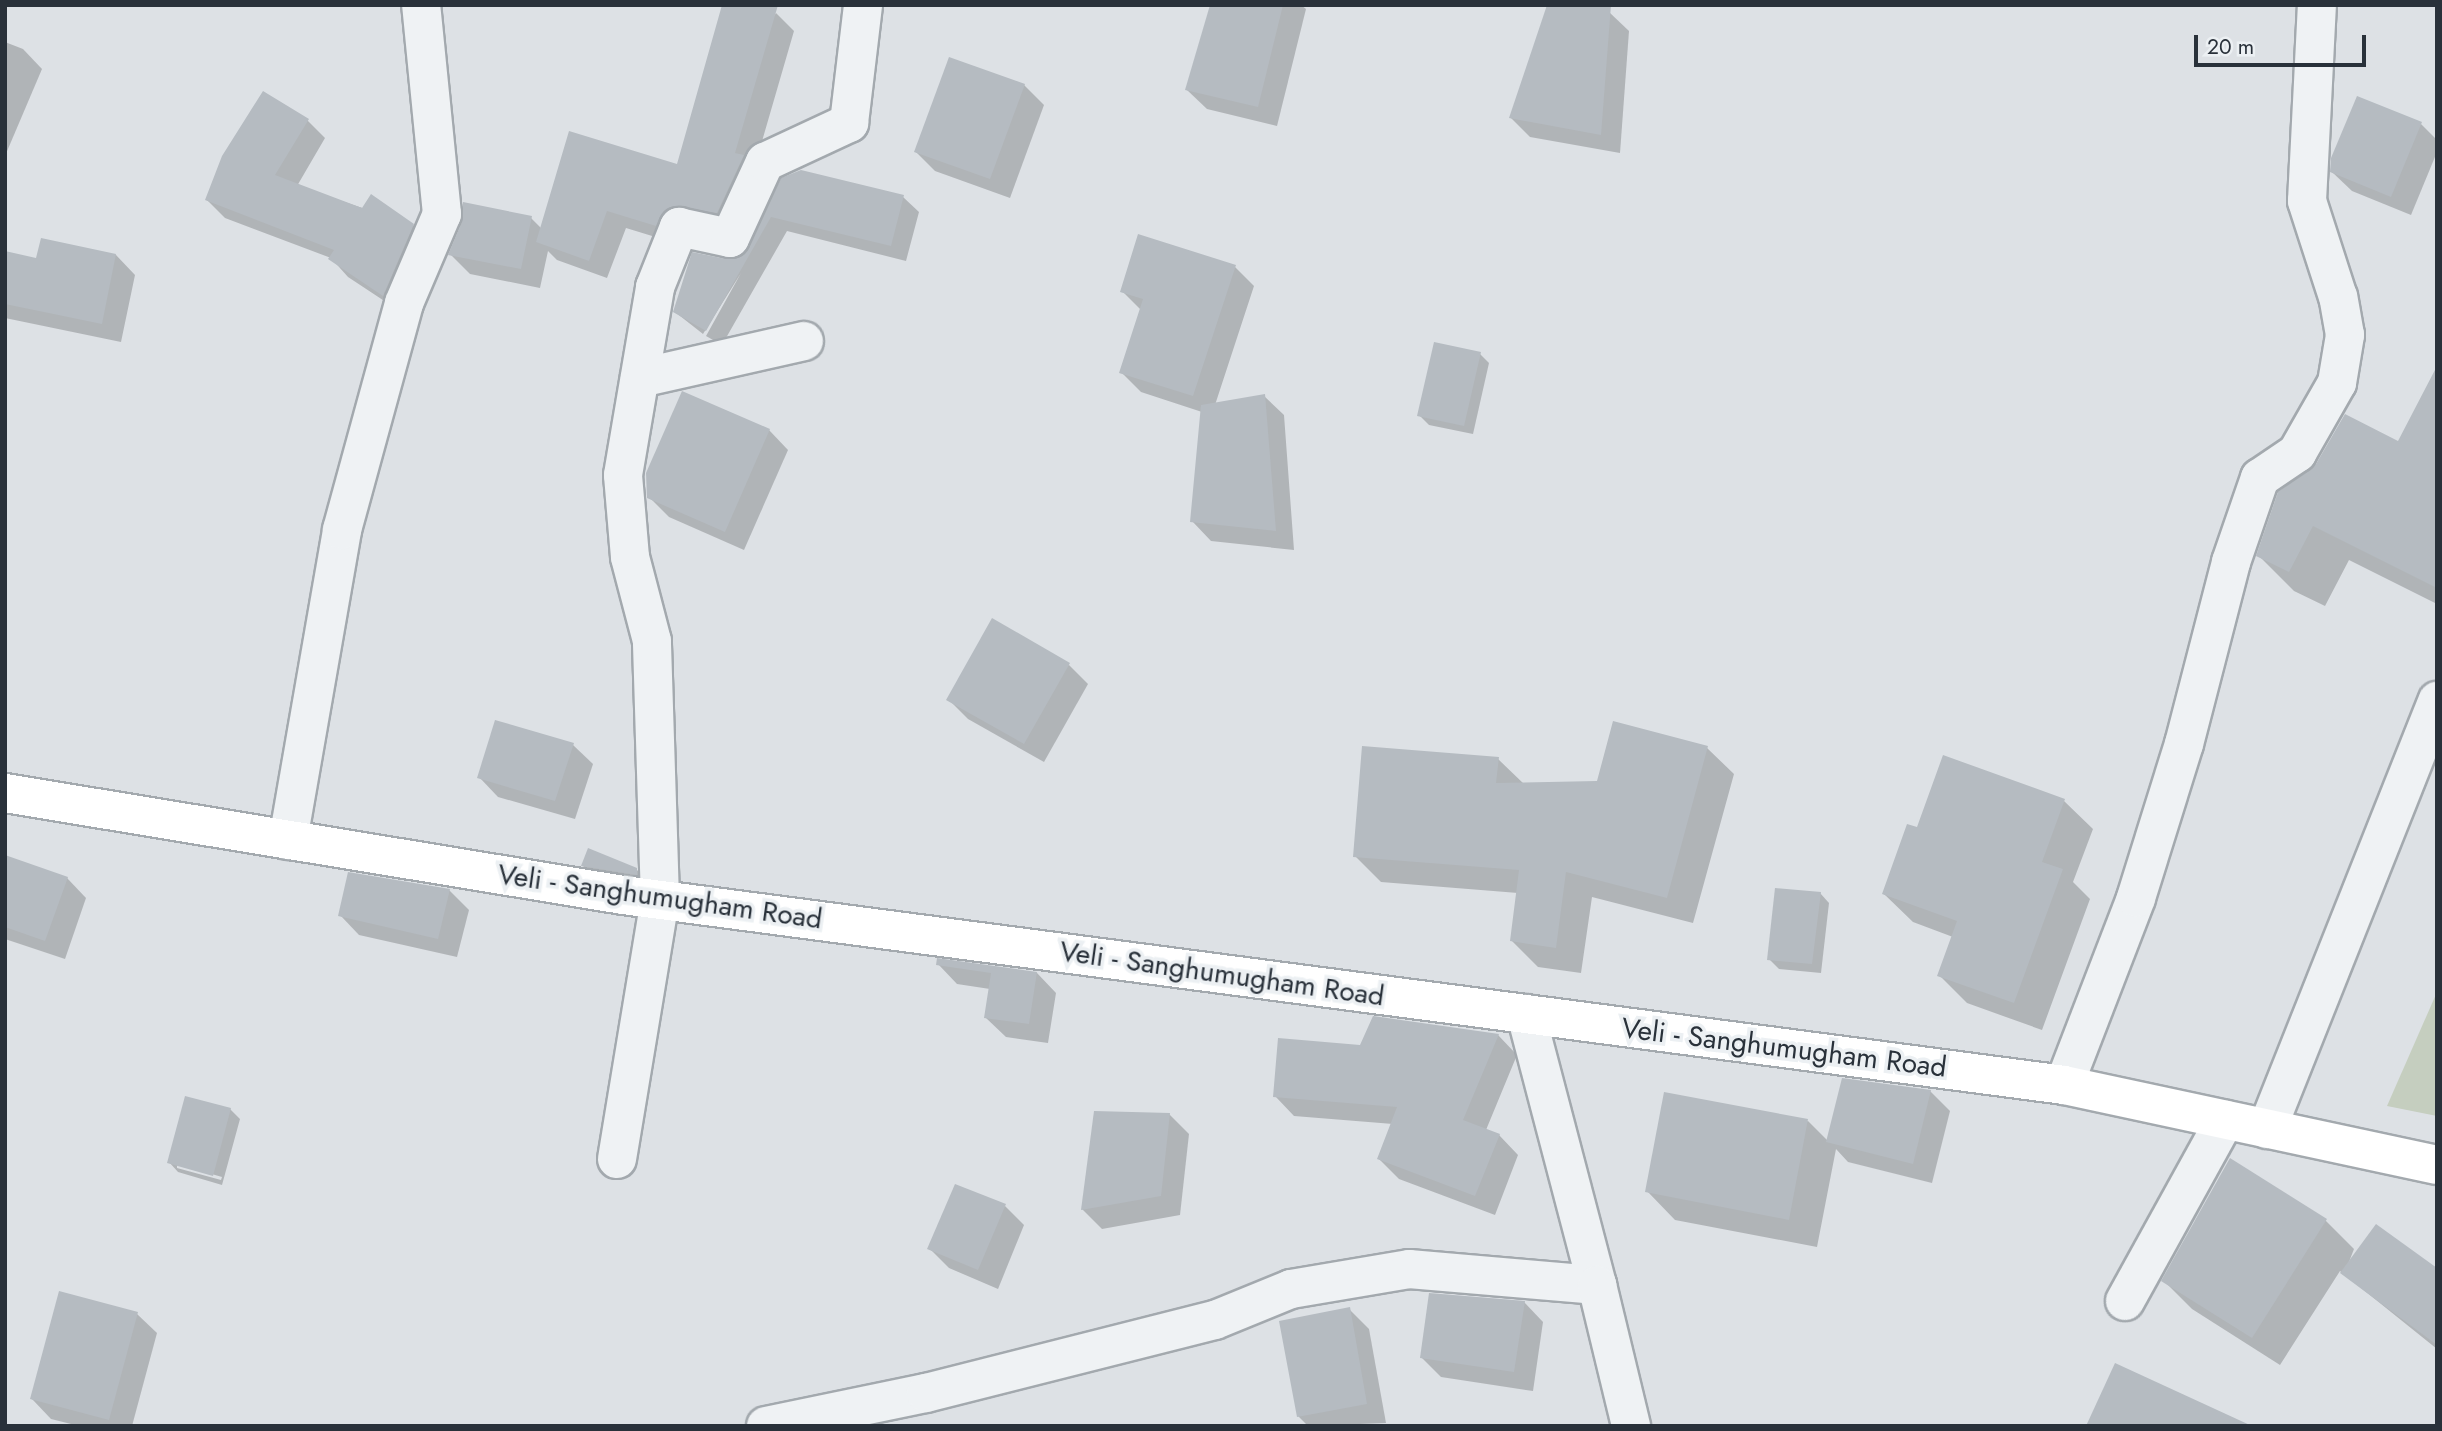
<!DOCTYPE html>
<html>
<head>
<meta charset="utf-8">
<style>
	body { margin:0 }
	#map { position:relative; width:2442px; height:1431px; overflow:hidden; background:#dde1e5; font-family:Jost,sans-serif }
	div>[style] { position:absolute }
	.green>* { inset:0; background:#c5cebf }
	.shadow>* { inset:0; background:#0003 }
	.building>* { inset:0; background:#b5bbc1 }
	.roads { filter:drop-shadow(2px 0 #a3a9ae) drop-shadow(-2px 0 #a3a9ae) drop-shadow(0 2px #a3a9ae) drop-shadow(0 -2px #a3a9ae) }
	.minor>* { height:38px; margin:-19px; padding:0 19px; transform-origin:19px; border-radius:19px; background:#eff2f4 }
	.major>* { height:38px; margin:-19px; padding:0 19px; transform-origin:19px; border-radius:19px; background:#fff }
	span { translate:-50% -50%; white-space:nowrap; text-align:center; line-height:1.15; -webkit-text-stroke:7px #ecf0f3; paint-order:stroke }
	.street-label { font-size:28px; color:#29313a }
	.frame { position:absolute; inset:0; border:7px solid #29313a; pointer-events:none }
	.scale { position:absolute; left:2194px; top:35px; width:172px; height:32px; box-sizing:border-box; border:4px solid #29313a; border-top:0; padding-left:9px; font-size:21px; line-height:24px; white-space:nowrap; color:#29313a; -webkit-text-stroke:5px #ecf0f3; paint-order:stroke }
</style>
</head>
<body>
<div id="map">
	<div class="green">
		<i style="clip-path:polygon(2437px 992px,2437px 1116px,2387px 1106px)"></i>
	</div>
	<div class="shadow">
		<i style="clip-path:polygon(1212px 5px,1301px 5px,1306px 9px,1277px 126px,1207px 109px,1187px 90px)"></i>
		<i style="clip-path:polygon(1609px 12px,1629px 31px,1620px 153px,1530px 137px,1511px 118px)"></i>
		<i style="clip-path:polygon(776px 13px,794px 31px,736px 231px,675px 243px,626px 228px,607px 278px,557px 260px,548px 251px,540px 288px,470px 274px,450px 254px,531px 218px,542px 229px,678px 166px)"></i>
		<i style="clip-path:polygon(5px 42px,23px 49px,42px 69px,5px 156px)"></i>
		<i style="clip-path:polygon(1024px 85px,1044px 105px,1010px 198px,935px 171px,916px 152px)"></i>
		<i style="clip-path:polygon(307px 120px,325px 138px,297px 186px,413px 225px,431px 243px,401px 312px,348px 277px,331px 258px,225px 218px,207px 200px)"></i>
		<i style="clip-path:polygon(2421px 124px,2437px 140px,2437px 152px,2411px 215px,2352px 191px,2332px 172px)"></i>
		<i style="clip-path:polygon(783px 180px,903px 197px,919px 212px,906px 261px,787px 231px,722px 345px,706px 336px,741px 273px,703px 334px,675px 312px,726px 261px,746px 256px)"></i>
		<i style="clip-path:polygon(5px 253px,37px 260px,116px 255px,135px 275px,121px 342px,5px 318px)"></i>
		<i style="clip-path:polygon(1235px 267px,1254px 286px,1215px 405px,1264px 396px,1284px 415px,1294px 550px,1211px 541px,1192px 521px,1202px 412px,1141px 392px,1121px 372px,1141px 310px,1122px 291px)"></i>
		<i style="clip-path:polygon(1480px 354px,1489px 363px,1473px 434px,1429px 425px,1419px 415px)"></i>
		<i style="clip-path:polygon(2437px 370px,2437px 604px,2349px 560px,2325px 606px,2294px 591px,2258px 555px,2317px 466px,2399px 443px)"></i>
		<i style="clip-path:polygon(769px 430px,788px 450px,744px 550px,669px 517px,649px 497px)"></i>
		<i style="clip-path:polygon(1069px 665px,1088px 684px,1044px 762px,968px 719px,948px 699px)"></i>
		<i style="clip-path:polygon(573px 745px,593px 764px,575px 819px,498px 797px,479px 777px)"></i>
		<i style="clip-path:polygon(1707px 748px,1734px 774px,1693px 923px,1592px 897px,1581px 973px,1538px 967px,1512px 941px,1518px 893px,1381px 882px,1355px 856px,1498px 759px,1524px 784px,1598px 782px)"></i>
		<i style="clip-path:polygon(2064px 801px,2093px 829px,2073px 882px,2090px 899px,2042px 1030px,1967px 1003px,1939px 975px,1953px 937px,1913px 922px,1884px 894px,1918px 830px)"></i>
		<i style="clip-path:polygon(5px 857px,67px 878px,86px 898px,65px 959px,5px 939px)"></i>
		<i style="clip-path:polygon(583px 866px,636px 869px,646px 879px,593px 875px)"></i>
		<i style="clip-path:polygon(449px 890px,469px 910px,457px 957px,359px 935px,340px 915px)"></i>
		<i style="clip-path:polygon(1820px 893px,1829px 903px,1821px 973px,1779px 969px,1769px 959px)"></i>
		<i style="clip-path:polygon(938px 964px,1037px 973px,1056px 993px,1048px 1043px,1006px 1037px,986px 1018px,990px 989px,957px 984px)"></i>
		<i style="clip-path:polygon(1498px 1035px,1517px 1055px,1486px 1130px,1499px 1135px,1518px 1155px,1495px 1215px,1399px 1179px,1379px 1159px,1393px 1124px,1294px 1116px,1275px 1096px,1362px 1047px)"></i>
		<i style="clip-path:polygon(1930px 1091px,1950px 1111px,1932px 1183px,1848px 1162px,1836px 1149px,1817px 1247px,1675px 1220px,1647px 1191px,1808px 1121px,1828px 1141px)"></i>
		<i style="clip-path:polygon(evenodd,230px 1109px,240px 1119px,222px 1185px,178px 1172px,169px 1162px,230px 1109px,177px 1164px,222px 1177px,221px 1180px,177px 1168px,177px 1164px)"></i>
		<i style="clip-path:polygon(1169px 1114px,1189px 1134px,1180px 1215px,1102px 1229px,1082px 1209px)"></i>
		<i style="clip-path:polygon(2231px 1160px,2326px 1221px,2354px 1249px,2347px 1267px,2437px 1270px,2437px 1349px,2340px 1271px,2280px 1365px,2192px 1309px,2163px 1280px)"></i>
		<i style="clip-path:polygon(1005px 1206px,1024px 1225px,998px 1289px,949px 1268px,929px 1248px)"></i>
		<i style="clip-path:polygon(1524px 1302px,1543px 1322px,1533px 1391px,1441px 1377px,1422px 1358px)"></i>
		<i style="clip-path:polygon(1349px 1309px,1369px 1329px,1386px 1423px,1308px 1426px,1298px 1416px)"></i>
		<i style="clip-path:polygon(137px 1314px,157px 1333px,132px 1426px,79px 1426px,51px 1419px,32px 1399px)"></i>
	</div>
	<div class="building">
		<i style="clip-path:polygon(722px 5px,778px 5px,735px 153px,744px 155px,717px 213px,674px 206px,664px 211px,656px 226px,607px 211px,589px 261px,536px 242px,569px 131px,677px 164px)"></i>
		<i style="clip-path:polygon(1210px 5px,1283px 5px,1258px 107px,1185px 90px)"></i>
		<i style="clip-path:polygon(1547px 5px,1611px 5px,1601px 135px,1509px 118px)"></i>
		<i style="clip-path:polygon(949px 57px,1025px 84px,990px 179px,914px 152px)"></i>
		<i style="clip-path:polygon(263px 91px,309px 119px,275px 175px,362px 208px,371px 194px,414px 224px,383px 296px,328px 259px,334px 250px,205px 200px,222px 156px)"></i>
		<i style="clip-path:polygon(2357px 96px,2422px 122px,2391px 197px,2330px 172px,2331px 158px)"></i>
		<i style="clip-path:polygon(801px 170px,904px 195px,891px 246px,771px 217px,706px 331px,673px 312px,692px 252px,726px 259px,743px 255px,781px 178px)"></i>
		<i style="clip-path:polygon(463px 202px,532px 216px,521px 269px,448px 255px,462px 222px)"></i>
		<i style="clip-path:polygon(1138px 234px,1236px 265px,1193px 396px,1119px 373px,1143px 299px,1120px 292px)"></i>
		<i style="clip-path:polygon(41px 238px,116px 254px,102px 324px,5px 304px,5px 251px,36px 258px)"></i>
		<i style="clip-path:polygon(1434px 342px,1481px 352px,1464px 426px,1417px 416px)"></i>
		<i style="clip-path:polygon(2437px 366px,2437px 588px,2313px 526px,2289px 572px,2256px 556px,2278px 492px,2316px 464px,2345px 414px,2398px 441px)"></i>
		<i style="clip-path:polygon(682px 391px,770px 429px,725px 532px,647px 498px,646px 473px)"></i>
		<i style="clip-path:polygon(1265px 394px,1276px 531px,1190px 522px,1201px 405px)"></i>
		<i style="clip-path:polygon(992px 618px,1070px 663px,1024px 744px,946px 700px)"></i>
		<i style="clip-path:polygon(495px 720px,574px 743px,555px 801px,477px 778px)"></i>
		<i style="clip-path:polygon(1613px 721px,1708px 746px,1667px 898px,1566px 872px,1556px 948px,1510px 941px,1519px 870px,1353px 857px,1362px 746px,1499px 757px,1496px 783px,1597px 781px)"></i>
		<i style="clip-path:polygon(1943px 755px,2065px 799px,2042px 862px,2063px 869px,2014px 1003px,1937px 976px,1957px 921px,1882px 894px,1907px 824px,1917px 827px)"></i>
		<i style="clip-path:polygon(588px 848px,637px 868px,637px 875px,581px 866px)"></i>
		<i style="clip-path:polygon(5px 855px,68px 877px,45px 941px,5px 927px)"></i>
		<i style="clip-path:polygon(348px 872px,450px 889px,438px 939px,338px 916px)"></i>
		<i style="clip-path:polygon(1775px 888px,1821px 892px,1812px 964px,1767px 960px)"></i>
		<i style="clip-path:polygon(937px 958px,1037px 972px,1029px 1024px,984px 1018px,991px 973px,936px 965px)"></i>
		<i style="clip-path:polygon(1373px 1016px,1499px 1034px,1463px 1120px,1500px 1134px,1475px 1196px,1377px 1159px,1397px 1107px,1273px 1097px,1278px 1038px,1360px 1045px)"></i>
		<i style="clip-path:polygon(1842px 1078px,1931px 1090px,1913px 1164px,1826px 1142px)"></i>
		<i style="clip-path:polygon(1664px 1092px,1808px 1119px,1789px 1220px,1645px 1192px)"></i>
		<i style="clip-path:polygon(185px 1096px,231px 1108px,213px 1176px,167px 1163px)"></i>
		<i style="clip-path:polygon(1094px 1111px,1170px 1113px,1161px 1196px,1081px 1210px)"></i>
		<i style="clip-path:polygon(2230px 1158px,2327px 1219px,2252px 1338px,2161px 1281px)"></i>
		<i style="clip-path:polygon(955px 1184px,1006px 1204px,978px 1270px,927px 1249px)"></i>
		<i style="clip-path:polygon(2376px 1224px,2437px 1268px,2437px 1345px,2340px 1273px)"></i>
		<i style="clip-path:polygon(59px 1291px,138px 1312px,109px 1420px,30px 1399px)"></i>
		<i style="clip-path:polygon(1429px 1293px,1525px 1301px,1514px 1372px,1420px 1358px)"></i>
		<i style="clip-path:polygon(1350px 1307px,1367px 1404px,1297px 1417px,1279px 1321px)"></i>
		<i style="clip-path:polygon(2115px 1363px,2252px 1426px,2086px 1426px)"></i>
	</div>
	<div class="roads">
		<div class="minor">
			<i style="left:640px;top:378px;width:168px;rotate:-12.7deg"></i>
			<i style="left:288px;top:840px;width:315px;rotate:-80.1deg"></i>
			<i style="left:342px;top:530px;width:235px;rotate:-74.7deg"></i>
			<i style="left:404px;top:303px;width:97px;rotate:-66.9deg"></i>
			<i style="left:442px;top:214px;width:210px;rotate:-95.7deg"></i>
			<i style="left:1526px;top:1014px;width:280px;rotate:75.3deg"></i>
			<i style="left:2064px;top:1085px;width:200px;rotate:-68.9deg"></i>
			<i style="left:2136px;top:898px;width:161px;rotate:-72.7deg"></i>
			<i style="left:2184px;top:744px;width:188px;rotate:-75.5deg"></i>
			<i style="left:2231px;top:562px;width:89px;rotate:-71deg"></i>
			<i style="left:2260px;top:478px;width:45px;rotate:-34deg"></i>
			<i style="left:2297px;top:453px;width:81px;rotate:-60.3deg"></i>
			<i style="left:2337px;top:383px;width:49px;rotate:-80.5deg"></i>
			<i style="left:2345px;top:335px;width:39px;rotate:-100deg"></i>
			<i style="left:2338px;top:297px;width:101px;rotate:-107.9deg"></i>
			<i style="left:2307px;top:201px;width:196px;rotate:-87.1deg"></i>
			<i style="left:2267px;top:1129px;width:461px;rotate:-68.3deg"></i>
			<i style="left:617px;top:1159px;width:264px;rotate:-80.6deg"></i>
			<i style="left:660px;top:899px;width:258px;rotate:-91.8deg"></i>
			<i style="left:652px;top:641px;width:87px;rotate:-104.7deg"></i>
			<i style="left:630px;top:557px;width:82px;rotate:-94.9deg"></i>
			<i style="left:623px;top:475px;width:191px;rotate:-80.3deg"></i>
			<i style="left:655px;top:287px;width:65px;rotate:-68.2deg"></i>
			<i style="left:679px;top:227px;width:52px;rotate:12.2deg"></i>
			<i style="left:730px;top:238px;width:84px;rotate:-65.3deg"></i>
			<i style="left:765px;top:162px;width:93px;rotate:-24.9deg"></i>
			<i style="left:849px;top:123px;width:119px;rotate:-83.2deg"></i>
			<i style="left:2125px;top:1301px;width:207px;rotate:-61.1deg"></i>
			<i style="left:766px;top:1426px;width:163px;rotate:-11.7deg"></i>
			<i style="left:926px;top:1393px;width:298px;rotate:-14.2deg"></i>
			<i style="left:1215px;top:1320px;width:82px;rotate:-22.2deg"></i>
			<i style="left:1291px;top:1289px;width:120px;rotate:-9.6deg"></i>
			<i style="left:1409px;top:1269px;width:189px;rotate:4.9deg"></i>
			<i style="left:1597px;top:1285px;width:145px;rotate:76.4deg"></i>
		</div>
		<div class="major">
			<i style="left:5px;top:793px;width:626px;rotate:9.37deg"></i>
			<i style="left:623px;top:895px;width:1453px;rotate:7.51deg"></i>
			<i style="left:2064px;top:1085px;width:381px;rotate:12.1deg"></i>
		</div>
	</div>
	<div class="street-label">
		<span style="left:660px;top:897px;rotate:8deg">Veli - Sanghumugham Road</span>
		<span style="left:1222px;top:974px;rotate:8deg">Veli - Sanghumugham Road</span>
		<span style="left:1784px;top:1048px;rotate:7deg">Veli - Sanghumugham Road</span>
	</div>
	<div class="frame"></div>
	<div class="scale">20 m</div>
</div>
</body>
</html>
